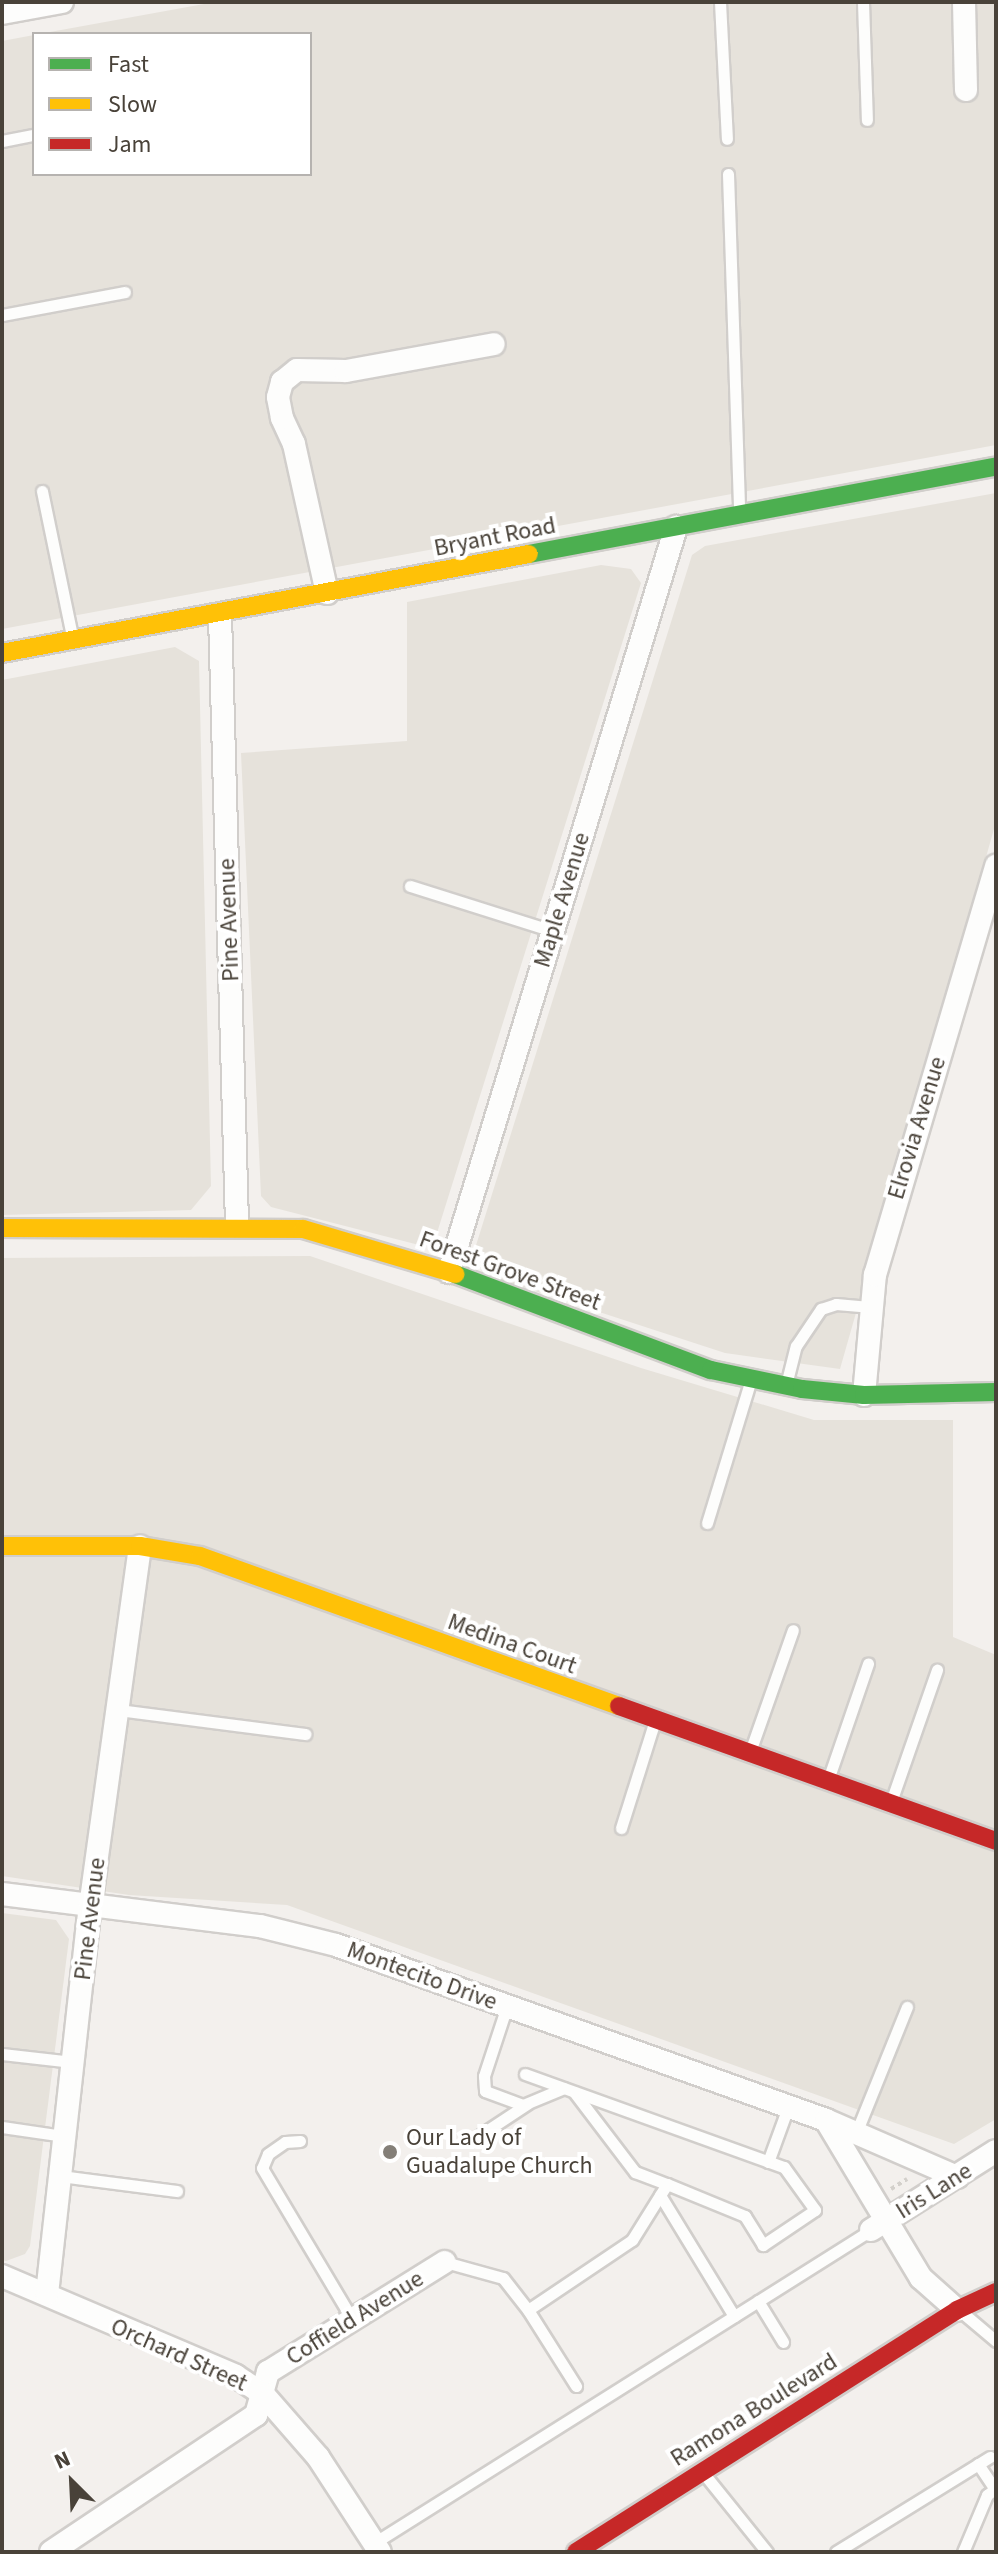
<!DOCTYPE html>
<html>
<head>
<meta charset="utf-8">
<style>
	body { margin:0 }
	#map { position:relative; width:998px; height:2554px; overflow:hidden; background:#f3f0ed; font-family:"Source Sans 3",sans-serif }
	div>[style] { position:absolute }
	.residential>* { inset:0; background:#e6e2db }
	.path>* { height:4px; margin-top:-2px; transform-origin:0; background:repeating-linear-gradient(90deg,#d3d0cb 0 4px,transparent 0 8px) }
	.roads { filter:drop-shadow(2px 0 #d1cecb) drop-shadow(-2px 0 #d1cecb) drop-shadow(0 2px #d1cecb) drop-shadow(0 -2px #d1cecb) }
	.lane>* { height:11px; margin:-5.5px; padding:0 5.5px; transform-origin:5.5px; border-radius:5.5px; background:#fdfdfc }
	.street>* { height:22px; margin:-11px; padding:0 11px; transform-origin:11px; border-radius:11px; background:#fdfdfc }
	.fast>* { height:18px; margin:-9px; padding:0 9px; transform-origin:9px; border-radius:9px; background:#4caf50 }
	.slow>* { height:18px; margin:-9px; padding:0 9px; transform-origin:9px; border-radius:9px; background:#ffc107 }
	.jam>* { height:18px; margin:-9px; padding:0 9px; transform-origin:9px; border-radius:9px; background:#c62828 }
	.dots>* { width:22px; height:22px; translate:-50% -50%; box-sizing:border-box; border:4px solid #fff; border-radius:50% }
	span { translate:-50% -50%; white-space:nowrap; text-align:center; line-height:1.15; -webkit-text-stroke:8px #fff; paint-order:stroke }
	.street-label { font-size:24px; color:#494239 }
	.poi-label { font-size:24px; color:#494239 }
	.left { translate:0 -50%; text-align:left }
	.frame { position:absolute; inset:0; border:4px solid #494239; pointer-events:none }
	.legend { position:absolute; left:32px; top:32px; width:280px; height:144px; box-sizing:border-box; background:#fff; border:2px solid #b6b3b0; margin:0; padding:10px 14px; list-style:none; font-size:24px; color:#494239 }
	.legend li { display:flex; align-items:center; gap:16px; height:40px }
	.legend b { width:40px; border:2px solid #b6b3b0 }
	.north { position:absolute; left:32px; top:2442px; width:80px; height:80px; -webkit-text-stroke:6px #fff; paint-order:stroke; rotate:336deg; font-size:22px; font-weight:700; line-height:32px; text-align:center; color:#494239 }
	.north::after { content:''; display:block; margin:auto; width:28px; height:36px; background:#494239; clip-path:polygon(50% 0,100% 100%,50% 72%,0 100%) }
</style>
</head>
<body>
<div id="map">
	<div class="residential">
		<i style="clip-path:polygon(215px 2px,996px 2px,996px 445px,2px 629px,2px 41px,34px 35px,34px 174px,310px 174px,310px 34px,39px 34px)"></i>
		<i style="clip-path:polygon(996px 493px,996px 822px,840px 1369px,725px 1353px,483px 1274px,473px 1255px,692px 555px,705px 546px)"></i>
		<i style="clip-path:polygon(601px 565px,631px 569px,641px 583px,436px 1236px,423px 1246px,271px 1207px,261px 1196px,241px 753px,407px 741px,407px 602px)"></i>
		<i style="clip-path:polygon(175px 647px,199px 661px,211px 1186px,191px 1210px,2px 1215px,2px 680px)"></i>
		<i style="clip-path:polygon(310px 1256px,641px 1368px,814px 1420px,953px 1420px,953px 1637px,996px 1655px,996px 2119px,954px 2144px,287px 1905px,129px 1895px,2px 1876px,2px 1258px)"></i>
		<i style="clip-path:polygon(2px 1913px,56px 1920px,69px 1939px,30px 2246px,25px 2254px,6px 2261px,2px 2260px)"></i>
	</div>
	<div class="path">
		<i style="left:891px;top:2189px;width:19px;rotate:-32deg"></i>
	</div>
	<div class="roads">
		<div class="lane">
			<i style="left:720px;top:2px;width:137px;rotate:87.1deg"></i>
			<i style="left:863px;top:2px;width:118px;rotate:88.1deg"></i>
			<i style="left:2px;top:141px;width:33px;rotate:-11deg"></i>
			<i style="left:728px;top:174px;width:337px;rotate:88.1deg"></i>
			<i style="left:2px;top:315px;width:125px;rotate:-10.6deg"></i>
			<i style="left:42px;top:491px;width:148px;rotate:78.3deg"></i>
			<i style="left:410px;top:886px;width:150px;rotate:17.5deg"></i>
			<i style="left:787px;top:1381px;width:36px;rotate:-76deg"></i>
			<i style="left:796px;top:1346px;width:45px;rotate:-56deg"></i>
			<i style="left:821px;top:1309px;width:16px;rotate:-18deg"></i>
			<i style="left:836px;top:1304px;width:36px;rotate:5deg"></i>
			<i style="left:707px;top:1523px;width:151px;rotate:-73deg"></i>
			<i style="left:118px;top:1710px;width:189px;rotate:7.3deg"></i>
			<i style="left:751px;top:1749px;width:126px;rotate:-70.6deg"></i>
			<i style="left:829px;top:1777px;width:120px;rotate:-71deg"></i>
			<i style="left:892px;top:1799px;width:137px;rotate:-70.8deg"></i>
			<i style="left:621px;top:1828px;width:113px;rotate:-72.5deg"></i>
			<i style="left:507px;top:2006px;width:74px;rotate:108.2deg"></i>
			<i style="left:484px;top:2076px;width:15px;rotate:86deg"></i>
			<i style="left:485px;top:2091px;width:40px;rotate:20.2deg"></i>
			<i style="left:523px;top:2105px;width:44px;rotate:-22.5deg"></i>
			<i style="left:2px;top:2054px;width:71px;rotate:6.4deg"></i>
			<i style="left:525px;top:2074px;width:275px;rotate:19.8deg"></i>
			<i style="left:784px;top:2167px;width:53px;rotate:54.2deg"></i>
			<i style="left:815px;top:2210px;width:63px;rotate:146.1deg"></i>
			<i style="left:763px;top:2245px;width:34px;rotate:-122deg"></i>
			<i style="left:745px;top:2216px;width:84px;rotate:-157.7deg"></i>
			<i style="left:667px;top:2184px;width:66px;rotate:122deg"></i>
			<i style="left:632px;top:2240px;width:125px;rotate:146.1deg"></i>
			<i style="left:528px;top:2310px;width:90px;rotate:57.7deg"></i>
			<i style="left:574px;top:2092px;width:101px;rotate:52.7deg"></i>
			<i style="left:635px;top:2172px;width:34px;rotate:21deg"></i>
			<i style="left:2px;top:2127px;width:63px;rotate:8.3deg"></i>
			<i style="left:856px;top:2133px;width:136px;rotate:-68deg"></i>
			<i style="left:474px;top:2139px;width:64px;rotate:-33.4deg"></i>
			<i style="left:300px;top:2141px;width:15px;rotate:176deg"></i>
			<i style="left:285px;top:2142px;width:21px;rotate:145deg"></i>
			<i style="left:268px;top:2154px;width:15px;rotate:113deg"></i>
			<i style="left:262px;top:2168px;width:176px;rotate:59.2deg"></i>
			<i style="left:768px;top:2162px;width:59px;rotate:-70deg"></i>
			<i style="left:60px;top:2176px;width:118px;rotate:7.3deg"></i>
			<i style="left:660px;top:2195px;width:142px;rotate:58.6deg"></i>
			<i style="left:445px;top:2262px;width:60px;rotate:15.4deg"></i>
			<i style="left:503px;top:2278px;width:41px;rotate:52deg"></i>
			<i style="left:758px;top:2301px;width:48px;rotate:58.6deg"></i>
			<i style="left:964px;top:2314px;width:42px;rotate:40.2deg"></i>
			<i style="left:978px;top:2464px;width:30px;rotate:56deg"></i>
			<i style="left:705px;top:2475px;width:99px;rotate:51.2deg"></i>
			<i style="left:374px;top:2543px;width:587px;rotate:-32.2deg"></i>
			<i style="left:836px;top:2552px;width:181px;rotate:-31.7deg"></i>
			<i style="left:963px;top:2552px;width:62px;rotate:-67.2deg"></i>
			<i style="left:987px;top:2495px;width:11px;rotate:-38deg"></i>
		</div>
		<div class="street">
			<i style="left:964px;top:2px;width:88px;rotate:88.7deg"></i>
			<i style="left:2px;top:13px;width:61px;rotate:-10.4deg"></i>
			<i style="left:327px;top:593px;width:153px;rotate:-102.5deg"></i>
			<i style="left:294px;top:444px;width:29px;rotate:-115deg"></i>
			<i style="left:282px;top:418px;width:21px;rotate:-101deg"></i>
			<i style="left:278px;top:397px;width:16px;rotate:-75deg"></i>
			<i style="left:282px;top:382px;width:19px;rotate:-39deg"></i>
			<i style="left:297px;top:370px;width:49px;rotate:1.2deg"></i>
			<i style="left:346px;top:371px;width:150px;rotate:-10.3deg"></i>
			<i style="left:220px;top:615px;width:610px;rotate:88.4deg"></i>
			<i style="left:449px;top:1272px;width:779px;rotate:-73.05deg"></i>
			<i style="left:864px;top:1395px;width:121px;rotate:-84.8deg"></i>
			<i style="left:875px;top:1275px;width:427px;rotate:-73.5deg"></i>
			<i style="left:2px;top:1894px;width:260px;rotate:7.1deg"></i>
			<i style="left:260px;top:1926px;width:78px;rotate:14deg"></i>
			<i style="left:336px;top:1945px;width:520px;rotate:19.65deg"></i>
			<i style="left:826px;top:2120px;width:143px;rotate:23.5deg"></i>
			<i style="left:826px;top:2120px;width:184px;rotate:59deg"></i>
			<i style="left:921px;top:2278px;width:48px;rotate:41.6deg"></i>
			<i style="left:871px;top:2230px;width:148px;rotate:-32.3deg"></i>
			<i style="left:2px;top:2276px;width:254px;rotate:23.1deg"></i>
			<i style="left:236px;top:2376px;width:32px;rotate:34deg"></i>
			<i style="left:263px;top:2394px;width:84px;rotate:48.9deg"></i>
			<i style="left:318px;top:2457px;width:113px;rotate:56.9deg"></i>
			<i style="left:47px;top:2294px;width:389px;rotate:-83.7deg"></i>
			<i style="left:90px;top:1907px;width:364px;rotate:-82.1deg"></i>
			<i style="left:51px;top:2552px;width:247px;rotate:-33.8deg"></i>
			<i style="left:256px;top:2415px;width:45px;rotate:-74.4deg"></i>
			<i style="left:268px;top:2372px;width:208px;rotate:-31.9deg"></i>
		</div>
		<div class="fast">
			<i style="left:529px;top:554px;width:475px;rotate:-10.6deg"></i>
			<i style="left:455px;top:1274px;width:273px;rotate:20.6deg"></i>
			<i style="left:711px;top:1370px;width:93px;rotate:11.8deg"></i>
			<i style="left:802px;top:1389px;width:62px;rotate:5.5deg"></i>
			<i style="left:864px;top:1395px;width:132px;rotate:-1.3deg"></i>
		</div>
		<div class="slow">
			<i style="left:2px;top:653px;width:536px;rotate:-10.64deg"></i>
			<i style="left:2px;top:1228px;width:301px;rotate:0.2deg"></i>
			<i style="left:303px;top:1229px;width:159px;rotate:16.5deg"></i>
			<i style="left:2px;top:1546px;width:138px"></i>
			<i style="left:140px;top:1546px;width:61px;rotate:9.5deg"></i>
			<i style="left:200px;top:1556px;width:445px;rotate:19.7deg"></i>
		</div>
		<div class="jam">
			<i style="left:619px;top:1706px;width:400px;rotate:19.7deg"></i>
			<i style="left:576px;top:2552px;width:451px;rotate:-32.4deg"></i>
			<i style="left:957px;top:2310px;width:43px;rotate:-24.8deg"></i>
		</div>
	</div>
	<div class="dots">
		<i style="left:390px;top:2152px;background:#847f78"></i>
	</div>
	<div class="street-label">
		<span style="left:495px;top:537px;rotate:-11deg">Bryant Road</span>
		<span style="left:562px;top:900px;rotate:-73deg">Maple Avenue</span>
		<span style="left:229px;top:920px;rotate:-92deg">Pine Avenue</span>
		<span style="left:917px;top:1128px;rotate:-73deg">Elrovia Avenue</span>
		<span style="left:510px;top:1271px;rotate:20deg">Forest Grove Street</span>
		<span style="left:512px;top:1644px;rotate:20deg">Medina Court</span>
		<span style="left:90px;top:1919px;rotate:-83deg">Pine Avenue</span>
		<span style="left:422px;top:1976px;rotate:20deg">Montecito Drive</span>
		<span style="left:934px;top:2191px;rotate:-32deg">Iris Lane</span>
		<span style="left:355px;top:2318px;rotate:-32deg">Coffield Avenue</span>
		<span style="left:179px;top:2355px;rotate:24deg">Orchard Street</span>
		<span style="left:754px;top:2410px;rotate:-32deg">Ramona Boulevard</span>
	</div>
	<div class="poi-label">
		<span class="left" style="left:406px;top:2152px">Our Lady of<br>Guadalupe Church</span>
	</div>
	<div class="frame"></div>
	<ul class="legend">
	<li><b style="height:10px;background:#4caf50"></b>Fast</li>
	<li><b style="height:10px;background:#ffc107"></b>Slow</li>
	<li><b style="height:10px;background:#c62828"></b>Jam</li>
	</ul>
	<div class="north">N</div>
</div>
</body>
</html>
